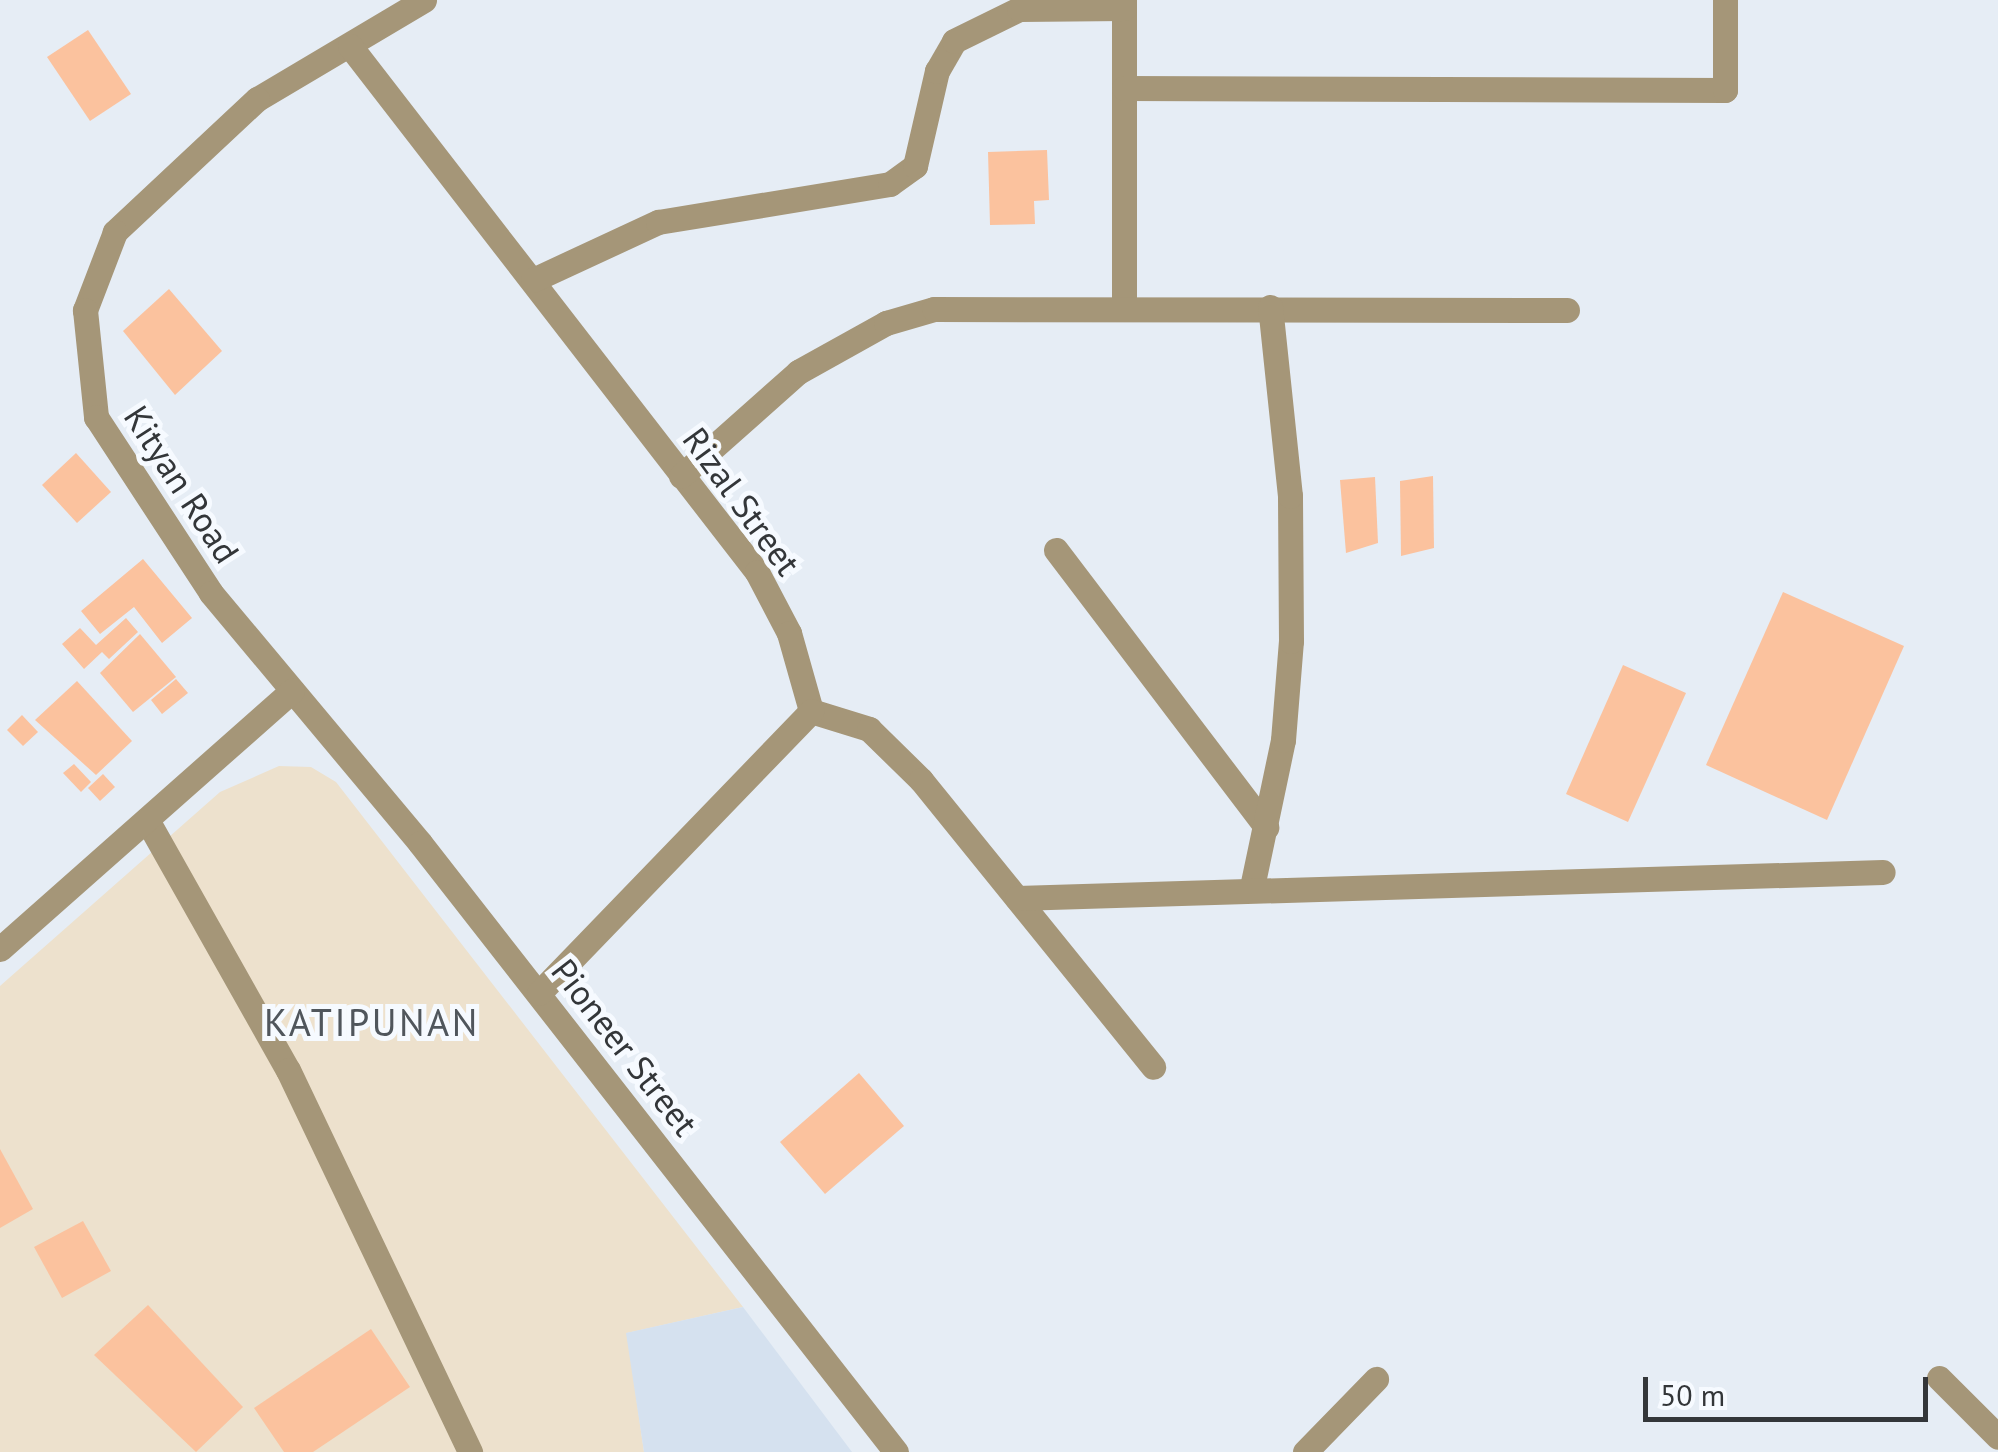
<!DOCTYPE html>
<html>
<head>
<meta charset="utf-8">
<style>
	body { margin:0 }
	#map { position:relative; width:1998px; height:1452px; overflow:hidden; background:#e6edf5; font-family:"PT Sans",sans-serif }
	div>[style] { position:absolute }
	.commercial>* { inset:0; background:#ede1cd }
	.built>* { inset:0; background:#d5e1ef }
	.building>* { inset:0; background:#fbc29e }
	.minor>* { height:25px; margin:-12.5px; padding:0 12.5px; transform-origin:12.5px; border-radius:12.5px; background:#a59678 }
	span { translate:-50% -50%; white-space:nowrap; text-align:center; line-height:1.15; -webkit-text-stroke:10px #f6faff; paint-order:stroke }
	.street-label { font-size:35px; color:#333639 }
	.neighbourhood-label { font-size:38px; color:#50565c; letter-spacing:2.5px }
	.scale { position:absolute; left:1643px; top:1377px; width:285px; height:45px; box-sizing:border-box; border:5px solid #333639; border-top:0; padding-left:12px; font-size:30px; line-height:35px; white-space:nowrap; color:#333639; -webkit-text-stroke:8px #f6faff; paint-order:stroke }
</style>
</head>
<body>
<div id="map">
	<div class="commercial">
		<i style="clip-path:polygon(279px 766px,311px 767px,336px 782px,743px 1307px,627px 1333px,644px 1452px,0 1452px,0 986px,220px 792px)"></i>
	</div>
	<div class="built">
		<i style="clip-path:polygon(743px 1307px,852px 1452px,644px 1452px,626px 1333px)"></i>
	</div>
	<div class="building">
		<i style="clip-path:polygon(88px 30px,131px 94px,90px 121px,47px 57px)"></i>
		<i style="clip-path:polygon(1047px 150px,1049px 200px,1034px 201px,1035px 224px,990px 225px,988px 152px)"></i>
		<i style="clip-path:polygon(169px 289px,222px 351px,175px 395px,123px 331px)"></i>
		<i style="clip-path:polygon(76px 453px,111px 492px,77px 523px,42px 485px)"></i>
		<i style="clip-path:polygon(1433px 476px,1434px 548px,1401px 556px,1400px 481px)"></i>
		<i style="clip-path:polygon(1375px 477px,1378px 543px,1346px 553px,1340px 480px)"></i>
		<i style="clip-path:polygon(143px 559px,192px 618px,162px 643px,134px 607px,100px 634px,81px 611px)"></i>
		<i style="clip-path:polygon(1783px 592px,1904px 646px,1827px 820px,1706px 765px)"></i>
		<i style="clip-path:polygon(126px 618px,138px 632px,109px 659px,102px 652px,84px 669px,62px 644px,80px 628px,96px 645px)"></i>
		<i style="clip-path:polygon(140px 634px,176px 677px,133px 712px,100px 673px)"></i>
		<i style="clip-path:polygon(1623px 665px,1686px 693px,1628px 822px,1566px 794px)"></i>
		<i style="clip-path:polygon(176px 679px,188px 693px,162px 714px,151px 700px)"></i>
		<i style="clip-path:polygon(77px 681px,132px 741px,96px 775px,35px 720px)"></i>
		<i style="clip-path:polygon(22px 715px,38px 732px,23px 746px,7px 730px)"></i>
		<i style="clip-path:polygon(74px 764px,91px 782px,81px 792px,63px 773px)"></i>
		<i style="clip-path:polygon(103px 774px,115px 787px,100px 801px,88px 788px)"></i>
		<i style="clip-path:polygon(859px 1073px,904px 1126px,825px 1194px,780px 1142px)"></i>
		<i style="clip-path:polygon(0 1149px,33px 1209px,0 1228px)"></i>
		<i style="clip-path:polygon(83px 1221px,111px 1271px,62px 1298px,34px 1247px)"></i>
		<i style="clip-path:polygon(148px 1305px,243px 1407px,196px 1452px,94px 1355px)"></i>
		<i style="clip-path:polygon(371px 1329px,410px 1387px,313px 1452px,284px 1452px,254px 1408px)"></i>
	</div>
	<div class="minor">
		<i style="left:424px;top:0;width:194px;rotate:149.3deg"></i>
		<i style="left:257px;top:99px;width:195px;rotate:136.9deg"></i>
		<i style="left:115px;top:232px;width:84px;rotate:111deg"></i>
		<i style="left:85px;top:310px;width:108px;rotate:84.1deg"></i>
		<i style="left:96px;top:417px;width:210px;rotate:56.8deg"></i>
		<i style="left:211px;top:593px;width:326px;rotate:50.1deg"></i>
		<i style="left:420px;top:843px;width:773px;rotate:51.99deg"></i>
		<i style="left:1124px;top:0;width:305px;rotate:90deg"></i>
		<i style="left:350px;top:46px;width:665px;rotate:52.27deg"></i>
		<i style="left:757px;top:572px;width:69px;rotate:62.3deg"></i>
		<i style="left:789px;top:633px;width:81px;rotate:74.2deg"></i>
		<i style="left:1124px;top:88px;width:601px;rotate:0.19deg"></i>
		<i style="left:1725px;top:90px;width:90px;rotate:-90deg"></i>
		<i style="left:533px;top:280px;width:138px;rotate:-24.9deg"></i>
		<i style="left:658px;top:222px;width:235px;rotate:-9.3deg"></i>
		<i style="left:890px;top:184px;width:31px;rotate:-36deg"></i>
		<i style="left:915px;top:166px;width:98px;rotate:-77deg"></i>
		<i style="left:937px;top:71px;width:34px;rotate:-60deg"></i>
		<i style="left:954px;top:41px;width:72px;rotate:-26.2deg"></i>
		<i style="left:1019px;top:9px;width:105px;rotate:-0.5deg"></i>
		<i style="left:681px;top:476px;width:157px;rotate:-41.6deg"></i>
		<i style="left:798px;top:372px;width:101px;rotate:-29.1deg"></i>
		<i style="left:886px;top:323px;width:50px;rotate:-16.3deg"></i>
		<i style="left:934px;top:309px;width:633px;rotate:0.09deg"></i>
		<i style="left:1056px;top:550px;width:348px;rotate:52.8deg"></i>
		<i style="left:811px;top:711px;width:61px;rotate:17.2deg"></i>
		<i style="left:869px;top:729px;width:73px;rotate:44.4deg"></i>
		<i style="left:921px;top:780px;width:369px;rotate:51deg"></i>
		<i style="left:147px;top:820px;width:287px;rotate:60.6deg"></i>
		<i style="left:288px;top:1070px;width:423px;rotate:64.5deg"></i>
		<i style="left:1252px;top:887px;width:150px;rotate:-78.1deg"></i>
		<i style="left:1283px;top:740px;width:99px;rotate:-85.4deg"></i>
		<i style="left:1291px;top:641px;width:145px;rotate:-90.4deg"></i>
		<i style="left:1290px;top:496px;width:190px;rotate:-96deg"></i>
		<i style="left:1017px;top:898px;width:866px;rotate:-1.72deg"></i>
		<i style="left:0;top:949px;width:390px;rotate:-41.5deg"></i>
		<i style="left:539px;top:993px;width:392px;rotate:-46deg"></i>
		<i style="left:1939px;top:1378px;width:83px;rotate:45deg"></i>
		<i style="left:1305px;top:1452px;width:102px;rotate:-45.8deg"></i>
	</div>
	<div class="street-label">
		<span style="left:182px;top:484px;rotate:57deg">Kityan Road</span>
		<span style="left:742px;top:501px;rotate:54deg">Rizal Street</span>
		<span style="left:625px;top:1047px;rotate:52deg">Pioneer Street</span>
	</div>
	<div class="neighbourhood-label">
		<span style="left:372px;top:1022px">KATIPUNAN</span>
	</div>
	<div class="scale">50 m</div>
</div>
</body>
</html>
